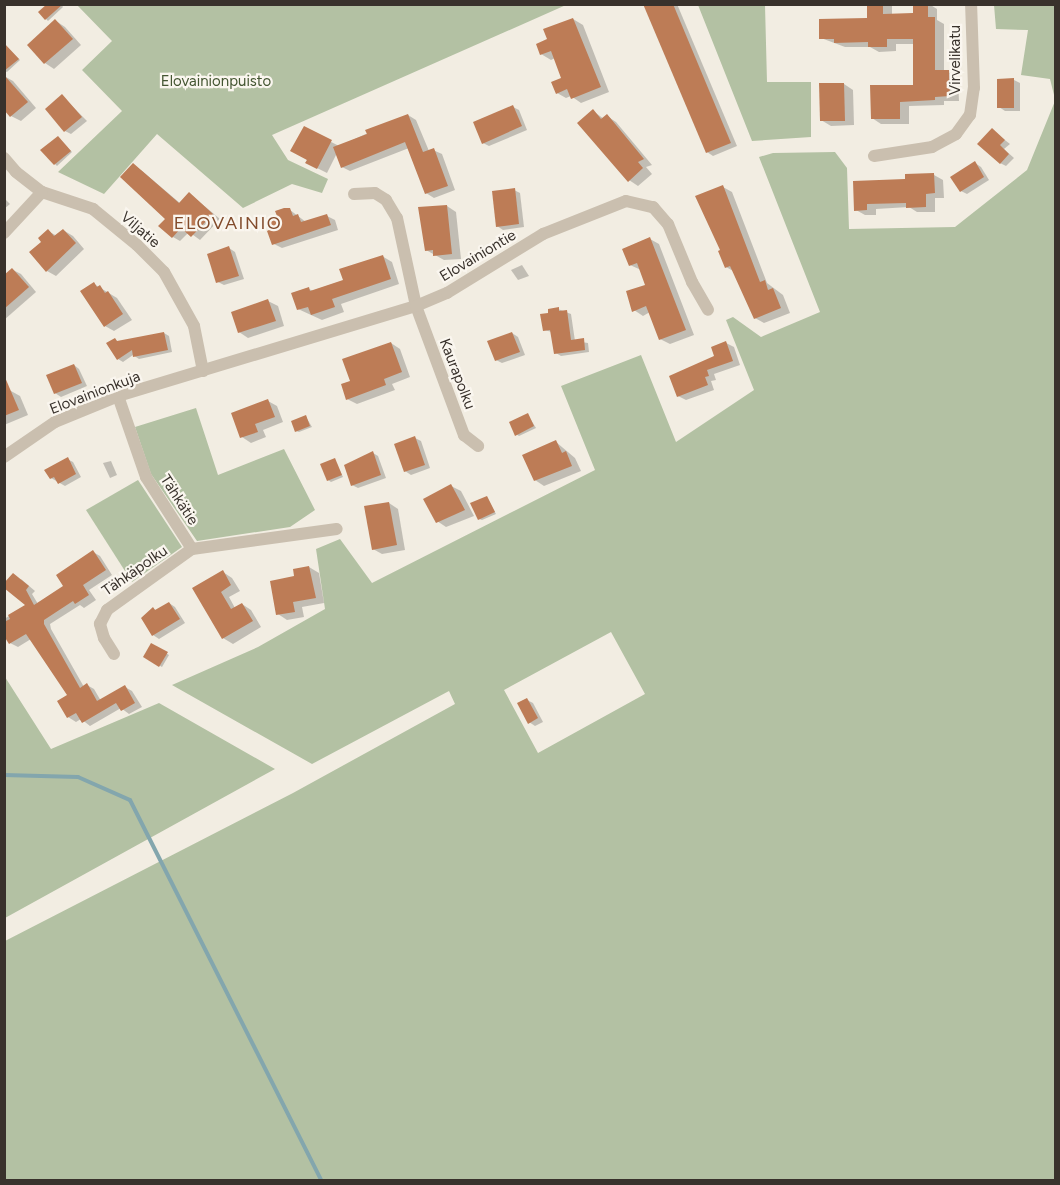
<!DOCTYPE html>
<html>
<head>
<meta charset="utf-8">
<style>
	body { margin:0 }
	#map { position:relative; width:1060px; height:1185px; overflow:hidden; background:#f2ede2; font-family:Figtree,sans-serif }
	div>[style] { position:absolute }
	.green>* { inset:0; background:#b3c1a3 }
	.shadow>* { inset:0; background:#0003 }
	.stream>* { height:4px; margin:-2px; padding:0 2px; transform-origin:2px; border-radius:2px; background:#83a6ad }
	.building>* { inset:0; background:#bd7c56 }
	.street>* { height:12px; margin:-6px; padding:0 6px; transform-origin:6px; border-radius:6px; background:#cabfaf }
	span { translate:-50% -50%; white-space:nowrap; text-align:center; line-height:1.15; -webkit-text-stroke:4.5px #faf6ef; paint-order:stroke }
	.street-label { font-size:15px; color:#39322c }
	.park-label { font-size:15px; color:#445632 }
	.quarter-label { font-size:18px; color:#824b2b; letter-spacing:1.5px }
	.frame { position:absolute; inset:0; border:6px solid #39322c; pointer-events:none }
</style>
</head>
<body>
<div id="map">
	<div class="green">
		<i style="clip-path:polygon(77px 5px,566px 5px,272px 135px,288px 160px,328px 179px,322px 193px,292px 184px,243px 208px,157px 134px,104px 194px,58px 172px,122px 111px,82px 70px,112px 41px)"></i>
		<i style="clip-path:polygon(698px 5px,765px 5px,767px 82px,811px 82px,811px 137px,752px 141px)"></i>
		<i style="clip-path:polygon(994px 5px,1055px 5px,1055px 99px,1050px 79px,1021px 75px,1028px 30px,996px 29px)"></i>
		<i style="clip-path:polygon(evenodd,1055px 101px,1055px 1180px,5px 1180px,5px 941px,293px 793px,455px 704px,449px 691px,312px 764px,172px 685px,258px 647px,325px 609px,316px 549px,340px 539px,372px 583px,595px 470px,561px 386px,641px 355px,676px 442px,754px 390px,726px 320px,733px 317px,761px 337px,820px 312px,759px 157px,773px 153px,835px 152px,847px 168px,849px 229px,955px 227px,1027px 170px,1055px 101px,611px 632px,645px 694px,538px 753px,504px 690px,611px 632px)"></i>
		<i style="clip-path:polygon(196px 408px,218px 475px,284px 449px,315px 510px,290px 527px,197px 541px,151px 474px,135px 427px)"></i>
		<i style="clip-path:polygon(138px 480px,182px 547px,132px 582px,86px 510px)"></i>
		<i style="clip-path:polygon(5px 677px,51px 749px,159px 703px,275px 769px,5px 918px)"></i>
	</div>
	<div class="shadow">
		<i style="clip-path:polygon(61px 4px,63px 7px,48px 21px,40px 13px)"></i>
		<i style="clip-path:polygon(645px 4px,677px 4px,737px 146px,713px 156px,707px 152px)"></i>
		<i style="clip-path:polygon(868px 4px,892px 4px,892px 15px,914px 14px,914px 4px,929px 4px,937px 9px,937px 20px,944px 24px,944px 71px,958px 77px,959px 101px,944px 101px,944px 105px,909px 106px,909px 124px,881px 124px,872px 118px,915px 86px,914px 44px,896px 44px,896px 51px,879px 52px,870px 47px,845px 47px,821px 38px,869px 19px)"></i>
		<i style="clip-path:polygon(573px 19px,583px 25px,609px 92px,581px 103px,571px 96px,566px 98px,557px 93px,563px 79px,555px 58px,551px 60px,541px 54px,549px 40px)"></i>
		<i style="clip-path:polygon(56px 21px,65px 27px,81px 45px,54px 69px,45px 63px)"></i>
		<i style="clip-path:polygon(7px 47px,20px 60px,7px 72px,4px 71px,4px 50px)"></i>
		<i style="clip-path:polygon(4px 76px,13px 81px,36px 108px,21px 121px,11px 116px)"></i>
		<i style="clip-path:polygon(1014px 80px,1020px 83px,1020px 111px,1005px 111px,999px 107px)"></i>
		<i style="clip-path:polygon(844px 84px,853px 90px,854px 125px,831px 126px,821px 120px)"></i>
		<i style="clip-path:polygon(62px 96px,87px 121px,71px 134px,65px 131px)"></i>
		<i style="clip-path:polygon(513px 107px,519px 110px,527px 130px,489px 146px,483px 143px)"></i>
		<i style="clip-path:polygon(593px 111px,604px 119px,607px 116px,616px 122px,652px 165px,646px 167px,652px 174px,638px 186px,629px 180px)"></i>
		<i style="clip-path:polygon(408px 115px,416px 120px,429px 151px,433px 150px,442px 154px,455px 190px,434px 198px,426px 193px,409px 148px,350px 171px,342px 167px,337px 153px,327px 173px,307px 163px,304px 128px,339px 146px)"></i>
		<i style="clip-path:polygon(992px 130px,1010px 144px,1004px 149px,1014px 158px,1006px 166px,1000px 163px)"></i>
		<i style="clip-path:polygon(60px 139px,72px 152px,57px 166px,55px 164px)"></i>
		<i style="clip-path:polygon(975px 163px,981px 167px,989px 180px,967px 194px,961px 191px)"></i>
		<i style="clip-path:polygon(141px 170px,181px 204px,190px 194px,220px 219px,200px 240px,189px 232px,180px 241px,173px 237px,167px 219px)"></i>
		<i style="clip-path:polygon(934px 175px,943px 180px,944px 198px,935px 198px,935px 212px,917px 212px,909px 207px,876px 209px,876px 215px,865px 215px,856px 210px,907px 181px)"></i>
		<i style="clip-path:polygon(723px 187px,732px 192px,767px 283px,783px 295px,790px 313px,764px 323px,755px 318px,735px 272px,726px 267px,722px 251px)"></i>
		<i style="clip-path:polygon(514px 190px,520px 193px,524px 227px,503px 230px,497px 226px)"></i>
		<i style="clip-path:polygon(4px 198px,10px 204px,4px 209px)"></i>
		<i style="clip-path:polygon(447px 206px,456px 212px,461px 259px,444px 260px,426px 250px)"></i>
		<i style="clip-path:polygon(290px 210px,306px 222px,327px 216px,335px 220px,338px 230px,282px 248px,274px 244px)"></i>
		<i style="clip-path:polygon(63px 230px,73px 236px,84px 249px,56px 276px,47px 271px,43px 242px,48px 231px,57px 236px)"></i>
		<i style="clip-path:polygon(650px 239px,659px 244px,694px 335px,670px 344px,660px 339px,650px 312px,643px 316px,634px 310px,647px 286px,641px 270px,630px 265px)"></i>
		<i style="clip-path:polygon(229px 248px,235px 252px,244px 279px,224px 285px,218px 282px)"></i>
		<i style="clip-path:polygon(382px 256px,392px 262px,399px 284px,341px 304px,344px 312px,322px 320px,298px 309px,309px 289px,313px 291px,345px 281px)"></i>
		<i style="clip-path:polygon(522px 265px,529px 276px,518px 280px,511px 270px)"></i>
		<i style="clip-path:polygon(13px 270px,21px 274px,36px 292px,4px 320px,4px 277px)"></i>
		<i style="clip-path:polygon(94px 284px,117px 298px,132px 320px,114px 331px,105px 326px)"></i>
		<i style="clip-path:polygon(268px 301px,278px 306px,284px 326px,248px 338px,239px 332px)"></i>
		<i style="clip-path:polygon(558px 309px,571px 314px,575px 341px,588px 343px,589px 352px,561px 356px,556px 353px,552px 332px,544px 330px)"></i>
		<i style="clip-path:polygon(164px 333px,169px 336px,172px 352px,139px 359px,133px 355px,123px 362px,118px 359px,115px 340px,119px 342px)"></i>
		<i style="clip-path:polygon(512px 333px,518px 337px,525px 355px,502px 363px,496px 360px)"></i>
		<i style="clip-path:polygon(391px 343px,400px 349px,410px 377px,392px 384px,395px 390px,357px 404px,347px 399px,352px 382px)"></i>
		<i style="clip-path:polygon(726px 343px,734px 347px,740px 365px,714px 374px,716px 380px,711px 381px,714px 390px,686px 400px,678px 396px)"></i>
		<i style="clip-path:polygon(74px 365px,79px 369px,87px 386px,61px 397px,55px 393px)"></i>
		<i style="clip-path:polygon(11px 391px,20px 396px,28px 415px,4px 425px,4px 393px)"></i>
		<i style="clip-path:polygon(268px 401px,277px 406px,283px 422px,263px 430px,266px 437px,251px 443px,242px 437px)"></i>
		<i style="clip-path:polygon(528px 415px,536px 428px,519px 436px,516px 434px)"></i>
		<i style="clip-path:polygon(306px 417px,312px 427px,299px 432px,296px 431px)"></i>
		<i style="clip-path:polygon(415px 438px,421px 441px,430px 468px,411px 475px,405px 471px)"></i>
		<i style="clip-path:polygon(556px 442px,575px 458px,581px 471px,544px 486px,535px 480px)"></i>
		<i style="clip-path:polygon(373px 453px,378px 456px,386px 478px,358px 488px,352px 485px)"></i>
		<i style="clip-path:polygon(67px 459px,73px 462px,81px 477px,65px 486px,51px 478px)"></i>
		<i style="clip-path:polygon(335px 460px,343px 477px,331px 482px,328px 480px)"></i>
		<i style="clip-path:polygon(111px 461px,117px 475px,110px 478px,103px 463px)"></i>
		<i style="clip-path:polygon(451px 486px,461px 491px,474px 516px,446px 527px,437px 521px)"></i>
		<i style="clip-path:polygon(487px 497px,496px 514px,482px 520px,479px 519px)"></i>
		<i style="clip-path:polygon(389px 503px,398px 509px,405px 550px,382px 554px,373px 549px)"></i>
		<i style="clip-path:polygon(93px 552px,100px 556px,112px 575px,89px 590px,96px 600px,84px 608px,80px 605px,50px 624px,51px 629px,84px 687px,87px 685px,94px 689px,101px 701px,125px 687px,132px 691px,142px 707px,129px 714px,121px 708px,90px 726px,81px 719px,76px 722px,68px 717px,59px 702px,69px 696px,31px 639px,18px 647px,10px 643px,4px 633px,4px 619px,28px 605px,21px 579px,35px 591px,32px 594px,38px 604px,65px 587px)"></i>
		<i style="clip-path:polygon(309px 567px,319px 573px,324px 603px,302px 607px,304px 617px,287px 620px,278px 614px,296px 578px)"></i>
		<i style="clip-path:polygon(223px 572px,232px 578px,240px 591px,229px 597px,235px 608px,242px 604px,251px 610px,261px 627px,233px 644px,223px 638px,194px 589px)"></i>
		<i style="clip-path:polygon(169px 603px,175px 607px,185px 623px,159px 639px,153px 635px,143px 618px,154px 609px,157px 611px)"></i>
		<i style="clip-path:polygon(152px 645px,169px 655px,162px 667px,145px 657px)"></i>
		<i style="clip-path:polygon(527px 700px,533px 703px,543px 722px,535px 726px,529px 722px)"></i>
	</div>
	<div class="stream">
		<i style="left:4px;top:775px;width:74px;rotate:1.5deg"></i>
		<i style="left:78px;top:777px;width:57px;rotate:23.9deg"></i>
		<i style="left:130px;top:800px;width:425px;rotate:63.3deg"></i>
	</div>
	<div class="building">
		<i style="clip-path:polygon(47px 4px,63px 4px,45px 20px,38px 12px)"></i>
		<i style="clip-path:polygon(643px 4px,673px 4px,731px 143px,706px 153px)"></i>
		<i style="clip-path:polygon(867px 4px,883px 4px,883px 14px,913px 13px,913px 4px,928px 4px,928px 17px,935px 17px,935px 70px,949px 70px,950px 96px,935px 97px,935px 100px,900px 102px,900px 119px,871px 119px,870px 85px,913px 85px,913px 39px,887px 39px,887px 47px,868px 47px,868px 42px,834px 43px,834px 39px,819px 39px,819px 19px,867px 18px)"></i>
		<i style="clip-path:polygon(573px 18px,601px 87px,571px 99px,567px 89px,556px 94px,551px 82px,561px 78px,551px 51px,540px 55px,536px 44px,547px 39px,543px 29px)"></i>
		<i style="clip-path:polygon(55px 19px,73px 39px,44px 64px,27px 45px)"></i>
		<i style="clip-path:polygon(4px 43px,19px 59px,4px 71px)"></i>
		<i style="clip-path:polygon(4px 75px,28px 102px,10px 117px,4px 110px)"></i>
		<i style="clip-path:polygon(1014px 78px,1014px 108px,997px 108px,997px 79px)"></i>
		<i style="clip-path:polygon(819px 83px,844px 83px,845px 121px,820px 121px)"></i>
		<i style="clip-path:polygon(62px 94px,82px 117px,64px 132px,45px 109px)"></i>
		<i style="clip-path:polygon(513px 105px,522px 126px,482px 144px,473px 122px)"></i>
		<i style="clip-path:polygon(593px 109px,601px 119px,607px 114px,644px 159px,638px 162px,643px 168px,628px 182px,577px 123px)"></i>
		<i style="clip-path:polygon(408px 114px,423px 152px,434px 148px,448px 186px,425px 194px,405px 142px,341px 168px,333px 147px,367px 134px,365px 130px)"></i>
		<i style="clip-path:polygon(304px 126px,332px 140px,317px 169px,305px 163px,307px 160px,290px 151px)"></i>
		<i style="clip-path:polygon(992px 128px,1005px 140px,1000px 145px,1009px 154px,1000px 164px,977px 144px)"></i>
		<i style="clip-path:polygon(58px 136px,71px 151px,54px 165px,40px 150px)"></i>
		<i style="clip-path:polygon(975px 161px,984px 177px,960px 192px,950px 177px)"></i>
		<i style="clip-path:polygon(133px 163px,179px 203px,189px 192px,213px 214px,191px 237px,181px 228px,172px 238px,158px 226px,165px 219px,120px 177px)"></i>
		<i style="clip-path:polygon(934px 173px,935px 193px,926px 194px,926px 207px,906px 208px,906px 203px,867px 204px,867px 210px,854px 211px,853px 181px,905px 179px,905px 174px)"></i>
		<i style="clip-path:polygon(723px 185px,760px 282px,765px 280px,768px 290px,773px 288px,781px 308px,754px 319px,730px 266px,725px 268px,718px 251px,720px 250px,695px 196px)"></i>
		<i style="clip-path:polygon(515px 188px,519px 224px,496px 227px,492px 191px)"></i>
		<i style="clip-path:polygon(447px 205px,452px 254px,433px 256px,433px 250px,425px 251px,418px 207px)"></i>
		<i style="clip-path:polygon(284px 208px,290px 208px,293px 216px,298px 214px,301px 222px,327px 214px,331px 225px,272px 245px,267px 231px,271px 229px,267px 219px,277px 216px,275px 211px)"></i>
		<i style="clip-path:polygon(48px 229px,54px 236px,63px 229px,76px 243px,46px 272px,29px 252px,41px 242px,38px 238px)"></i>
		<i style="clip-path:polygon(650px 237px,686px 330px,659px 340px,646px 306px,632px 312px,626px 291px,645px 285px,637px 263px,629px 266px,622px 249px)"></i>
		<i style="clip-path:polygon(229px 246px,239px 276px,216px 283px,207px 254px)"></i>
		<i style="clip-path:polygon(383px 255px,391px 279px,332px 299px,335px 307px,311px 315px,308px 307px,297px 310px,291px 293px,309px 287px,310px 291px,343px 280px,339px 269px)"></i>
		<i style="clip-path:polygon(12px 268px,29px 287px,4px 309px,4px 275px)"></i>
		<i style="clip-path:polygon(94px 282px,97px 287px,100px 285px,105px 293px,108px 291px,123px 314px,104px 327px,80px 291px)"></i>
		<i style="clip-path:polygon(268px 299px,276px 321px,238px 333px,231px 312px)"></i>
		<i style="clip-path:polygon(559px 307px,559px 311px,567px 310px,571px 340px,584px 338px,585px 350px,554px 354px,550px 330px,543px 331px,540px 314px,548px 313px,548px 309px)"></i>
		<i style="clip-path:polygon(164px 332px,168px 350px,133px 357px,132px 350px,117px 360px,106px 343px,115px 338px,117px 341px)"></i>
		<i style="clip-path:polygon(512px 332px,520px 352px,495px 361px,487px 341px)"></i>
		<i style="clip-path:polygon(726px 341px,733px 361px,707px 370px,709px 376px,705px 377px,708px 385px,677px 397px,669px 376px,714px 356px,711px 347px)"></i>
		<i style="clip-path:polygon(391px 342px,402px 372px,384px 379px,386px 385px,346px 400px,341px 384px,350px 381px,342px 359px)"></i>
		<i style="clip-path:polygon(74px 364px,82px 383px,54px 394px,46px 375px)"></i>
		<i style="clip-path:polygon(4px 375px,19px 410px,4px 416px)"></i>
		<i style="clip-path:polygon(268px 399px,275px 417px,255px 424px,258px 432px,240px 438px,231px 413px)"></i>
		<i style="clip-path:polygon(528px 413px,534px 426px,515px 436px,509px 422px)"></i>
		<i style="clip-path:polygon(306px 415px,310px 426px,295px 432px,291px 421px)"></i>
		<i style="clip-path:polygon(415px 436px,425px 465px,404px 472px,394px 444px)"></i>
		<i style="clip-path:polygon(556px 440px,562px 453px,566px 451px,572px 466px,534px 481px,522px 455px)"></i>
		<i style="clip-path:polygon(373px 451px,381px 475px,351px 486px,344px 465px)"></i>
		<i style="clip-path:polygon(68px 457px,76px 474px,58px 484px,54px 477px,50px 479px,44px 470px)"></i>
		<i style="clip-path:polygon(335px 458px,342px 475px,327px 481px,320px 464px)"></i>
		<i style="clip-path:polygon(451px 484px,465px 510px,436px 523px,423px 499px)"></i>
		<i style="clip-path:polygon(487px 496px,495px 512px,478px 520px,470px 503px)"></i>
		<i style="clip-path:polygon(389px 502px,397px 545px,372px 550px,364px 506px)"></i>
		<i style="clip-path:polygon(93px 550px,106px 570px,83px 585px,89px 595px,75px 604px,73px 601px,44px 620px,44px 624px,80px 688px,87px 683px,97px 701px,125px 685px,135px 703px,121px 711px,116px 703px,82px 723px,76px 713px,67px 718px,57px 701px,67px 695px,26px 634px,9px 644px,4px 636px,4px 622px,10px 619px,8px 615px,25px 605px,4px 588px,4px 583px,13px 573px,29px 586px,26px 590px,34px 605px,63px 586px,56px 575px)"></i>
		<i style="clip-path:polygon(309px 566px,316px 598px,293px 602px,295px 612px,276px 615px,270px 581px,294px 576px,293px 569px)"></i>
		<i style="clip-path:polygon(223px 570px,231px 585px,221px 592px,231px 609px,242px 603px,253px 621px,222px 639px,192px 588px)"></i>
		<i style="clip-path:polygon(169px 602px,180px 619px,152px 636px,141px 618px,153px 607px,155px 610px)"></i>
		<i style="clip-path:polygon(151px 643px,168px 652px,159px 667px,143px 657px)"></i>
		<i style="clip-path:polygon(527px 698px,538px 718px,528px 724px,517px 703px)"></i>
	</div>
	<div class="street">
		<i style="left:874px;top:156px;width:59px;rotate:-8.8deg"></i>
		<i style="left:932px;top:147px;width:27px;rotate:-28deg"></i>
		<i style="left:956px;top:134px;width:24px;rotate:-54deg"></i>
		<i style="left:970px;top:115px;width:27px;rotate:-82deg"></i>
		<i style="left:974px;top:88px;width:84px;rotate:-92deg"></i>
		<i style="left:4px;top:158px;width:18px;rotate:49deg"></i>
		<i style="left:16px;top:172px;width:33px;rotate:38deg"></i>
		<i style="left:42px;top:192px;width:54px;rotate:18.4deg"></i>
		<i style="left:93px;top:209px;width:57px;rotate:39.3deg"></i>
		<i style="left:137px;top:245px;width:38px;rotate:45deg"></i>
		<i style="left:164px;top:272px;width:62px;rotate:60.9deg"></i>
		<i style="left:194px;top:326px;width:46px;rotate:78.7deg"></i>
		<i style="left:354px;top:194px;width:21px;rotate:-3deg"></i>
		<i style="left:375px;top:193px;width:13px;rotate:32deg"></i>
		<i style="left:386px;top:200px;width:21px;rotate:59deg"></i>
		<i style="left:397px;top:218px;width:90px;rotate:77.8deg"></i>
		<i style="left:416px;top:306px;width:138px;rotate:69.6deg"></i>
		<i style="left:464px;top:435px;width:18px;rotate:38deg"></i>
		<i style="left:4px;top:233px;width:56px;rotate:-47.2deg"></i>
		<i style="left:118px;top:396px;width:86px;rotate:70.9deg"></i>
		<i style="left:146px;top:477px;width:85px;rotate:57.4deg"></i>
		<i style="left:192px;top:549px;width:146px;rotate:-7.9deg"></i>
		<i style="left:4px;top:457px;width:62px;rotate:-34.5deg"></i>
		<i style="left:55px;top:422px;width:68px;rotate:-22.4deg"></i>
		<i style="left:118px;top:396px;width:311px;rotate:-16.8deg"></i>
		<i style="left:416px;top:306px;width:34px;rotate:-23deg"></i>
		<i style="left:447px;top:293px;width:113px;rotate:-31.6deg"></i>
		<i style="left:543px;top:234px;width:89px;rotate:-21.7deg"></i>
		<i style="left:626px;top:201px;width:28px;rotate:13deg"></i>
		<i style="left:653px;top:207px;width:23px;rotate:49deg"></i>
		<i style="left:668px;top:224px;width:63px;rotate:67.5deg"></i>
		<i style="left:692px;top:282px;width:32px;rotate:60deg"></i>
		<i style="left:114px;top:654px;width:19px;rotate:-122deg"></i>
		<i style="left:104px;top:638px;width:15px;rotate:-106deg"></i>
		<i style="left:100px;top:624px;width:16px;rotate:-63deg"></i>
		<i style="left:107px;top:610px;width:105px;rotate:-35.7deg"></i>
	</div>
	<div class="street-label">
		<span style="left:956px;top:60px;rotate:-90deg">Virvelikatu</span>
		<span style="left:140px;top:230px;rotate:41deg">Viljatie</span>
		<span style="left:478px;top:256px;rotate:-31deg">Elovainiontie</span>
		<span style="left:457px;top:374px;rotate:69deg">Kaurapolku</span>
		<span style="left:95px;top:393px;rotate:-21deg">Elovainionkuja</span>
		<span style="left:179px;top:500px;rotate:57deg">Tähkätie</span>
		<span style="left:135px;top:571px;rotate:-35deg">Tähkäpolku</span>
	</div>
	<div class="park-label">
		<span style="left:216px;top:82px">Elovainionpuisto</span>
	</div>
	<div class="quarter-label">
		<span style="left:228px;top:223px">ELOVAINIO</span>
	</div>
	<div class="frame"></div>
</div>
</body>
</html>
